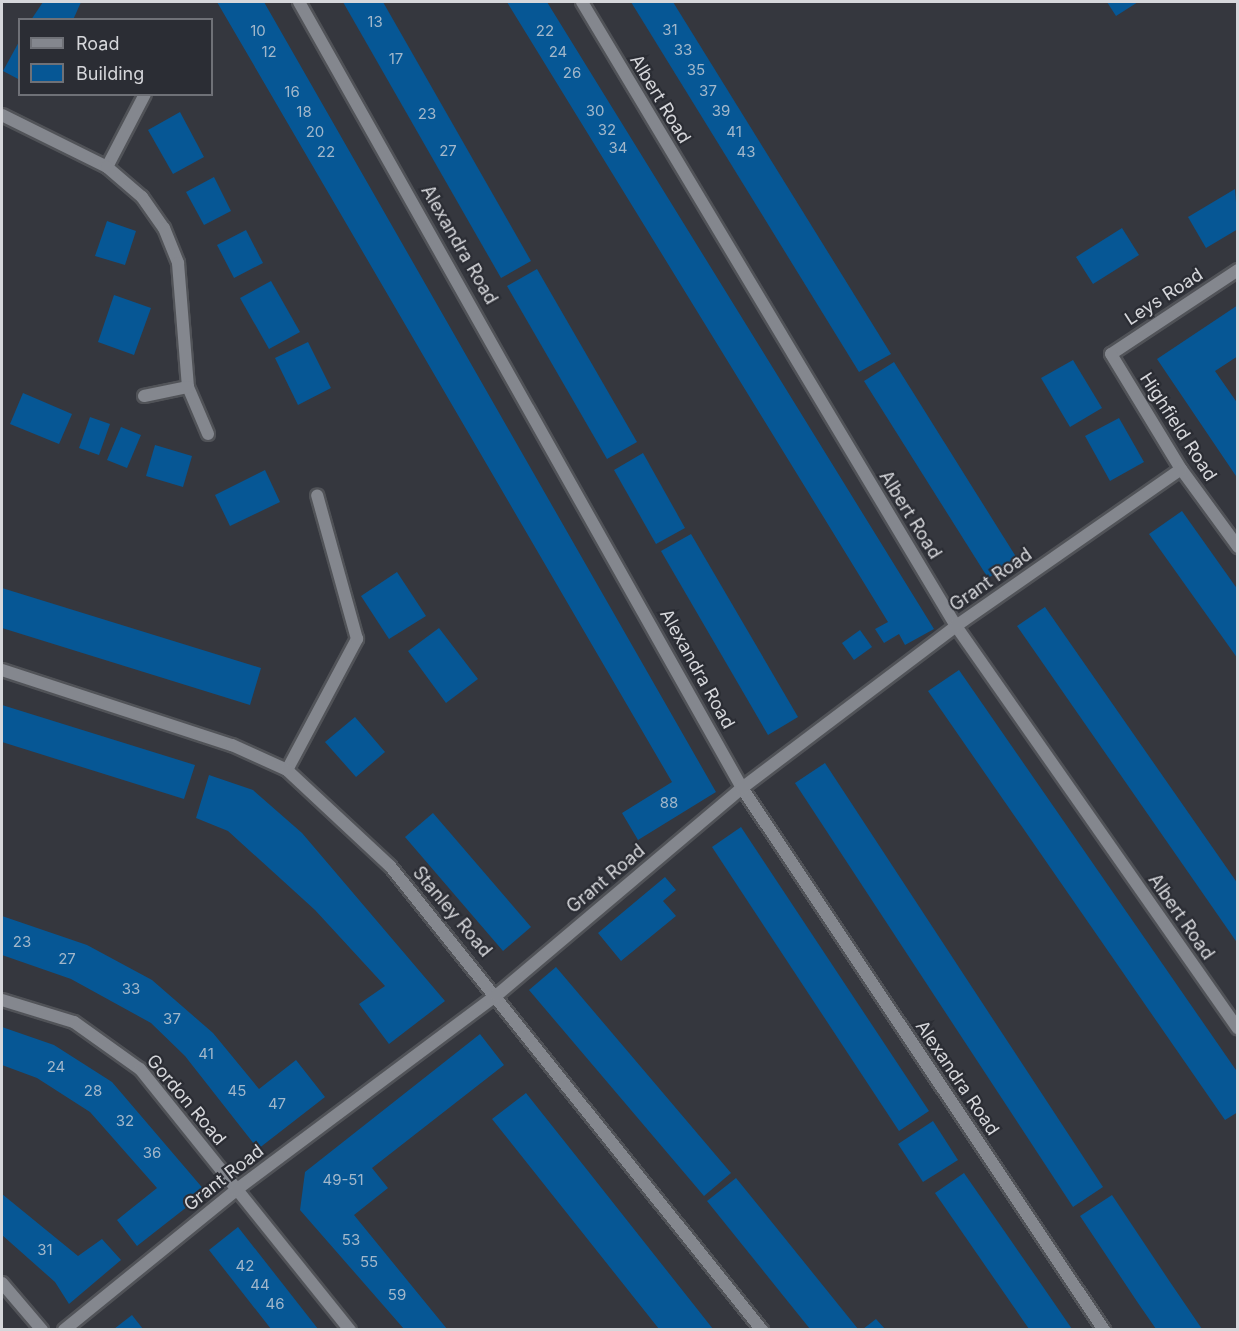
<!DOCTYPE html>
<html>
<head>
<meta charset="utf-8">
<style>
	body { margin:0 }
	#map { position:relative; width:1239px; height:1331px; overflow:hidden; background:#35373e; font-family:Inter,sans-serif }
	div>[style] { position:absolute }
	.building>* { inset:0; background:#065795 }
	.roads { filter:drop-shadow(2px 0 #515358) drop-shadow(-2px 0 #515358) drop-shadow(0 2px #515358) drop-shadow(0 -2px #515358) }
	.service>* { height:12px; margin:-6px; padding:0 6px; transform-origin:6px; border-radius:6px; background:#84878e }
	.minor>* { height:12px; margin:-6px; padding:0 6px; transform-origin:6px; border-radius:6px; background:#84878e }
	span { translate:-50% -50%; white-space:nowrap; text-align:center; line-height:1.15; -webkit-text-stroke:4.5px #2b2d34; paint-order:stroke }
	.number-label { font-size:15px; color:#a2b7ca }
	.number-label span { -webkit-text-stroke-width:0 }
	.street-label { font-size:18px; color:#d6d7db }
	.frame { position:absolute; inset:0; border:3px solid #d6d7db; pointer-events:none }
	.legend { position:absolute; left:18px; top:18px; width:195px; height:78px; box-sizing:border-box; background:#2b2d34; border:2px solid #6f7177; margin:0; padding:8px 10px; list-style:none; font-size:18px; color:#d6d7db }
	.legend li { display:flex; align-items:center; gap:12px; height:30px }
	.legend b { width:30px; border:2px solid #6f7177 }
</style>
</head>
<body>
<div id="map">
	<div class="building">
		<i style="clip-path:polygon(43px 2px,81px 2px,73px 20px,31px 20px)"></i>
		<i style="clip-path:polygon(217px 2px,264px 2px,716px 792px,638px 840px,622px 813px,672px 782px)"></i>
		<i style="clip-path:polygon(343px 2px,383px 2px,531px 261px,501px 278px)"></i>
		<i style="clip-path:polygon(507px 2px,547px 2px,934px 629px,905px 645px,899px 634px,884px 643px,875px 629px,888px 622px)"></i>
		<i style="clip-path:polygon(631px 2px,673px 2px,891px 354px,859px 372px)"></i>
		<i style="clip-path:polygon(1107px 2px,1138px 2px,1116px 16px)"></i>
		<i style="clip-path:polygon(20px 40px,20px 80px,3px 71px)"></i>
		<i style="clip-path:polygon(180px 112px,204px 157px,173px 174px,148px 130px)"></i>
		<i style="clip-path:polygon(214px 177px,231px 211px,204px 225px,186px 192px)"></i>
		<i style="clip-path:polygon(1235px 189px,1238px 229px,1206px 248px,1188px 217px)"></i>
		<i style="clip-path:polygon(107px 221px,136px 231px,125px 265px,95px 256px)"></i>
		<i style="clip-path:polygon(1122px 228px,1139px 255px,1093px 284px,1076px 257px)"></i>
		<i style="clip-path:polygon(246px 230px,263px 263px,234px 278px,217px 245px)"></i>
		<i style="clip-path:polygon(537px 269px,637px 442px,607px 459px,507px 286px)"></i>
		<i style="clip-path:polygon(271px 281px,300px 332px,269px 349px,240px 298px)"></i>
		<i style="clip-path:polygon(114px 295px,151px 308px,134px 355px,98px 342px)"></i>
		<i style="clip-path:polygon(1238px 305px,1238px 356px,1215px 371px,1238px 404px,1236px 476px,1157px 359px)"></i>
		<i style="clip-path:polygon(308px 342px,331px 388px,298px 405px,275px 358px)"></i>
		<i style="clip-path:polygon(1073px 360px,1102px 408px,1070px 427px,1041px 378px)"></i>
		<i style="clip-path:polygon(894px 362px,1018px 560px,988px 578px,864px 381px)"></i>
		<i style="clip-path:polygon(23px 393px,72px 414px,59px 444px,10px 424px)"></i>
		<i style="clip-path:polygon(90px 417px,110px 424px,99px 455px,79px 448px)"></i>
		<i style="clip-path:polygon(1119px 418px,1144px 462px,1110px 481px,1085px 436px)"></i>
		<i style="clip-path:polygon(121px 427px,141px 435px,127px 468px,107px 460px)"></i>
		<i style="clip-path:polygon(155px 445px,192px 456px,183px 487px,146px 476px)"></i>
		<i style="clip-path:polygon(643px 453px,685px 528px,656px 544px,614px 470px)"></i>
		<i style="clip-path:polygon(265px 470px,280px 502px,230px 526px,215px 495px)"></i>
		<i style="clip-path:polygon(1182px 511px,1238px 590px,1238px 659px,1149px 534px)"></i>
		<i style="clip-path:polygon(691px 534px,798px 717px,768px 735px,661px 551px)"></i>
		<i style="clip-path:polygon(397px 572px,426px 616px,389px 639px,361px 596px)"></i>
		<i style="clip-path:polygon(2px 588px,261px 668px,250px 705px,2px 628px)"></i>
		<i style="clip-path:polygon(1045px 607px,1238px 884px,1238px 944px,1017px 626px)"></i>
		<i style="clip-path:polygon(439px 628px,478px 679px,446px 703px,408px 651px)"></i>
		<i style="clip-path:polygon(860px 630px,872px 647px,854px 660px,842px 643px)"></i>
		<i style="clip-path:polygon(959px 670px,1238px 1073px,1238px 1112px,1225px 1120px,928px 691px)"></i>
		<i style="clip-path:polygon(2px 705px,195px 765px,184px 799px,2px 742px)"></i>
		<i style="clip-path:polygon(355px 717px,385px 752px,356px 777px,325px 742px)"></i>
		<i style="clip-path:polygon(825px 763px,1103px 1187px,1073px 1207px,795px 783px)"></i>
		<i style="clip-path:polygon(209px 775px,253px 790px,302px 833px,445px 1001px,389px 1044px,359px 1004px,385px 986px,315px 910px,228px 831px,196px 818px)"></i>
		<i style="clip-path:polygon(433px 813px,531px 927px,503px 951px,405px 837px)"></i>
		<i style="clip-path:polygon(741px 827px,929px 1111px,899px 1131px,712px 847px)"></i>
		<i style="clip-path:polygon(665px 877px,676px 890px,663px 901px,676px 916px,621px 961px,598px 933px)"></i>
		<i style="clip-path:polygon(2px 916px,87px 945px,152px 980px,213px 1033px,259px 1089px,296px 1060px,325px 1097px,258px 1149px,185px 1056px,151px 1023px,71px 979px,2px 955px)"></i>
		<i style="clip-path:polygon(556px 967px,731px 1173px,704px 1196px,529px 990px)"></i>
		<i style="clip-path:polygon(2px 1027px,54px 1045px,112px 1082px,206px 1192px,137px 1246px,117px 1220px,157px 1188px,90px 1112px,37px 1078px,2px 1065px)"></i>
		<i style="clip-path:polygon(480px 1034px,504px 1065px,372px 1168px,388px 1188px,354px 1215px,447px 1329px,404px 1329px,300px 1210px,305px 1172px)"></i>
		<i style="clip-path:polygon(526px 1093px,588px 1171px,713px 1329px,659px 1329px,508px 1139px,492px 1119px)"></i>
		<i style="clip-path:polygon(933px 1121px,958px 1160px,923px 1182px,898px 1144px)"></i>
		<i style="clip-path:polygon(964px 1173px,1039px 1281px,1072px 1329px,1029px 1329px,935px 1193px)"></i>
		<i style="clip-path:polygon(736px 1178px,783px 1236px,858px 1329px,810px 1329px,707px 1201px)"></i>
		<i style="clip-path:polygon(2px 1194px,78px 1256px,102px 1239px,121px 1260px,69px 1304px,55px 1282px,2px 1235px)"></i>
		<i style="clip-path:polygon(1112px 1195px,1170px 1282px,1202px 1329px,1156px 1329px,1138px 1303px,1080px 1216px)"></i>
		<i style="clip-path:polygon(238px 1227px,282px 1283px,318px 1329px,271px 1329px,209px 1250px)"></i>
		<i style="clip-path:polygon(132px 1315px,143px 1329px,114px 1329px)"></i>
		<i style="clip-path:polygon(876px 1319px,885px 1329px,863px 1329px)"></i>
	</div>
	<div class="roads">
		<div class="service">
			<i style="left:107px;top:167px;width:82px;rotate:-62.5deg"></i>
			<i style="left:287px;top:770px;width:149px;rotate:-61.9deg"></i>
			<i style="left:357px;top:639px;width:149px;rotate:-105.5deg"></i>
		</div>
		<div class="minor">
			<i style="left:299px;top:2px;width:902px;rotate:60.59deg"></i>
			<i style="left:742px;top:788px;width:652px;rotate:56.26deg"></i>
			<i style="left:582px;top:2px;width:727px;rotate:59.06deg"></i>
			<i style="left:956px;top:626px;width:491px;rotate:55deg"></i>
			<i style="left:2px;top:115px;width:117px;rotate:26.3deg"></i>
			<i style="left:107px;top:167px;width:46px;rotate:40.6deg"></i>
			<i style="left:142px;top:197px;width:38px;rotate:55deg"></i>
			<i style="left:164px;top:228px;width:38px;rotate:68deg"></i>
			<i style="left:178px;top:263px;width:124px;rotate:85.4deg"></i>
			<i style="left:188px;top:387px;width:51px;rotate:66.9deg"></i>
			<i style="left:1238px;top:270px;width:152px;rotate:146.5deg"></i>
			<i style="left:1111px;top:354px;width:135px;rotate:58.7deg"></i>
			<i style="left:1181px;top:469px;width:97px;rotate:53.8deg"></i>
			<i style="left:144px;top:396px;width:45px;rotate:-11.6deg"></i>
			<i style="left:2px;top:670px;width:242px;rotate:18.1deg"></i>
			<i style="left:232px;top:745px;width:60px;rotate:24.4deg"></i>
			<i style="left:287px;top:770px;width:141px;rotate:43deg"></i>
			<i style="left:390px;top:866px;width:595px;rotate:51.28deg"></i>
			<i style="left:2px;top:1000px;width:75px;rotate:17deg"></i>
			<i style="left:74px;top:1022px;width:81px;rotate:35.5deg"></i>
			<i style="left:140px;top:1069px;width:335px;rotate:51.2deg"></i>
			<i style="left:2px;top:1283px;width:62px;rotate:49.6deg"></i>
			<i style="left:64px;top:1330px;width:222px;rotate:-39.1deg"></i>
			<i style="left:236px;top:1190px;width:326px;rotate:-36.8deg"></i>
			<i style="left:497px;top:995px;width:321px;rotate:-40.2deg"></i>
			<i style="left:742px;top:788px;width:268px;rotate:-37.1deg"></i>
			<i style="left:956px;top:626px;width:274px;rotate:-34.9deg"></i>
		</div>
	</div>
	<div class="number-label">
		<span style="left:375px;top:22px">13</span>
		<span style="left:670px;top:30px">31</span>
		<span style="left:258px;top:31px">10</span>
		<span style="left:545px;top:31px">22</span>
		<span style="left:683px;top:50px">33</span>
		<span style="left:269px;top:52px">12</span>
		<span style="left:558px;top:52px">24</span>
		<span style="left:396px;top:59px">17</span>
		<span style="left:696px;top:70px">35</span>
		<span style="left:572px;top:73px">26</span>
		<span style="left:708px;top:91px">37</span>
		<span style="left:292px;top:92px">16</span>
		<span style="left:595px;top:111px">30</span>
		<span style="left:721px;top:111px">39</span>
		<span style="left:304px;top:112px">18</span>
		<span style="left:427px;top:114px">23</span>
		<span style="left:607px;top:130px">32</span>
		<span style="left:315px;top:132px">20</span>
		<span style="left:734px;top:132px">41</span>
		<span style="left:618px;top:148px">34</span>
		<span style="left:448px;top:151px">27</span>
		<span style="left:326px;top:152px">22</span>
		<span style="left:746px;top:152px">43</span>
		<span style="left:669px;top:803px">88</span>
		<span style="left:22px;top:942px">23</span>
		<span style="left:67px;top:959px">27</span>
		<span style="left:131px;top:989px">33</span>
		<span style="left:172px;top:1019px">37</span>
		<span style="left:206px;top:1054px">41</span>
		<span style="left:56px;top:1067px">24</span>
		<span style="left:93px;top:1091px">28</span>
		<span style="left:237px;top:1091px">45</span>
		<span style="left:277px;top:1104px">47</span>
		<span style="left:125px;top:1121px">32</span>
		<span style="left:152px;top:1153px">36</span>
		<span style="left:343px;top:1180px">49-51</span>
		<span style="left:351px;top:1240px">53</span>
		<span style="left:45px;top:1250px">31</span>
		<span style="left:369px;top:1262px">55</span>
		<span style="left:245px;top:1266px">42</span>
		<span style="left:260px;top:1285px">44</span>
		<span style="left:397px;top:1295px">59</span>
		<span style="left:275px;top:1304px">46</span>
	</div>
	<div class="street-label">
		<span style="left:660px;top:99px;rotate:59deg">Albert Road</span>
		<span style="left:459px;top:245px;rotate:60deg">Alexandra Road</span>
		<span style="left:1164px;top:297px;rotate:-33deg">Leys Road</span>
		<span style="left:1178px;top:427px;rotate:57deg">Highfield Road</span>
		<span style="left:910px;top:515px;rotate:58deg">Albert Road</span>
		<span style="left:991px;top:580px;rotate:-35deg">Grant Road</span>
		<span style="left:697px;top:669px;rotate:61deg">Alexandra Road</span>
		<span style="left:606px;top:879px;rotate:-40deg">Grant Road</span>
		<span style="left:452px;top:912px;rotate:50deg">Stanley Road</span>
		<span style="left:1181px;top:917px;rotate:55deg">Albert Road</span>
		<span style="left:957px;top:1078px;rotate:56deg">Alexandra Road</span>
		<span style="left:186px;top:1100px;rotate:50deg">Gordon Road</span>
		<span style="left:224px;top:1178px;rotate:-38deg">Grant Road</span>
	</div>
	<div class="frame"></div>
	<ul class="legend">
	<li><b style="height:8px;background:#84878e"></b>Road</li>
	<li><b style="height:16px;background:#065795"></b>Building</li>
	</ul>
</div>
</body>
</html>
